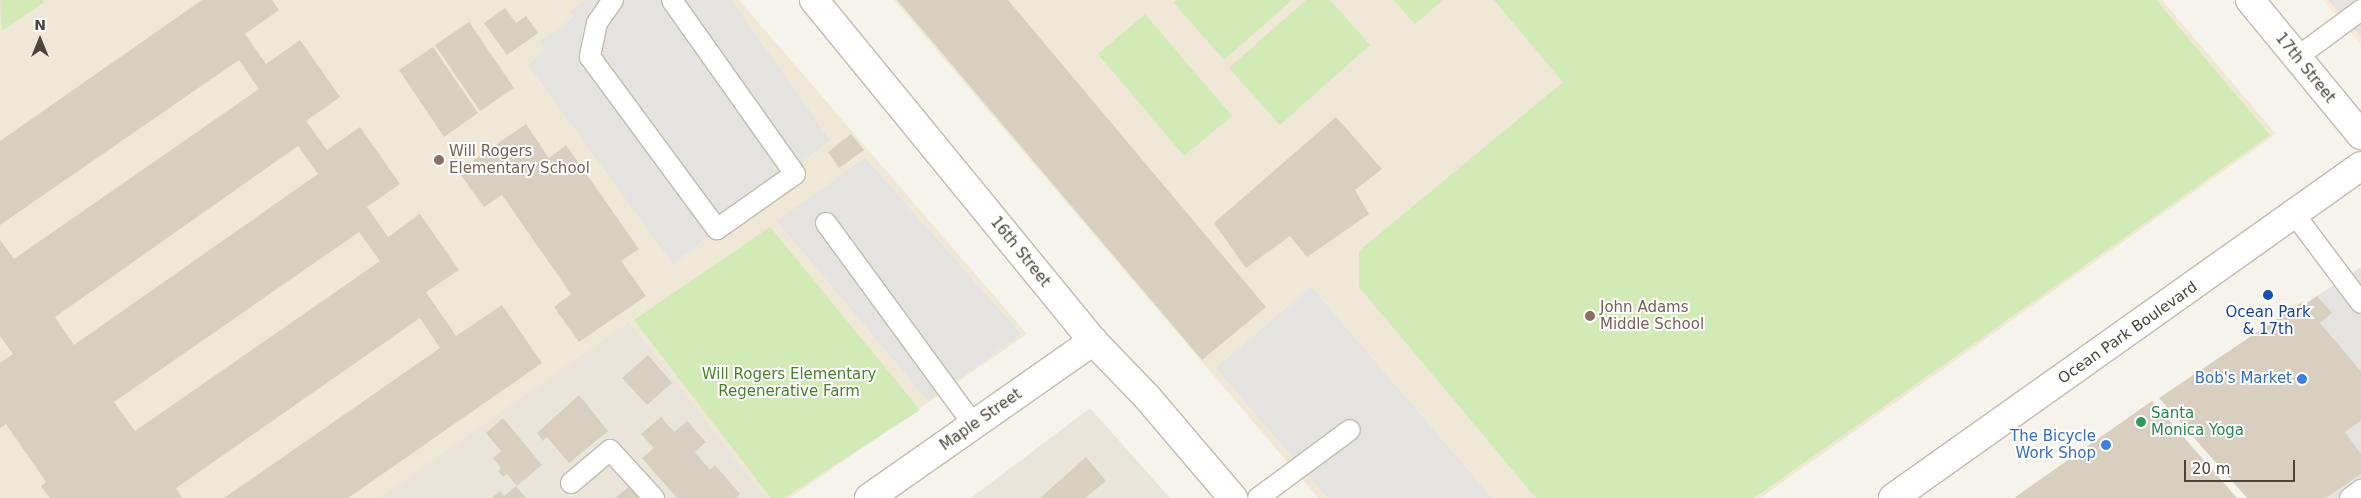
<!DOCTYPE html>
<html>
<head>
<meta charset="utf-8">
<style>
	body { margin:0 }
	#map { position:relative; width:2361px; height:498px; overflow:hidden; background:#f6f3ec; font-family:"DejaVu Sans",sans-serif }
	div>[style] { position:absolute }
	.residential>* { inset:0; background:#eae5da }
	.commercial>* { inset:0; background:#f7ead8 }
	.education>* { inset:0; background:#efe8d6 }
	.green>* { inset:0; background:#d2eab5 }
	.parking>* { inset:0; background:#e5e3e0 }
	.building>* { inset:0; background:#d8cfc1 }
	.roads { filter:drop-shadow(1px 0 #c2bbae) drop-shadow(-1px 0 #c2bbae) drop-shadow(0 1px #c2bbae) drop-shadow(0 -1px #c2bbae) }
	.service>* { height:20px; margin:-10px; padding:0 10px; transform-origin:10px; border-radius:10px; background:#fff }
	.minor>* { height:28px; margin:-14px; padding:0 14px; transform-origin:14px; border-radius:14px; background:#fff }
	.tertiary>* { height:28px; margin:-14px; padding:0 14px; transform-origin:14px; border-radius:14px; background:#fff }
	.dots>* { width:14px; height:14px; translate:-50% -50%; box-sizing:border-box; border:2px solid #fff; border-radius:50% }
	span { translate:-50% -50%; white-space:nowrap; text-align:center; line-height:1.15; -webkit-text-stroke:4px #fff; paint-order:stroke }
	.street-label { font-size:15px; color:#4b4439 }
	.education-label { font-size:15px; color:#785e54 }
	.left { translate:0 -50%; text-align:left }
	.transit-label { font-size:15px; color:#164399 }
	.park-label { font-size:15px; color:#4a7f2a }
	.shop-label { font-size:15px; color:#366cbe }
	.right { translate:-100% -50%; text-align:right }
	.leisure-label { font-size:15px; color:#27864d }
	.north { position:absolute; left:15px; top:15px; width:50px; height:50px; -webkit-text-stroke:4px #fff; paint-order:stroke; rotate:0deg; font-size:14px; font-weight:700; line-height:20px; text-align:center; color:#4b4439 }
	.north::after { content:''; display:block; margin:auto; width:18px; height:22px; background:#4b4439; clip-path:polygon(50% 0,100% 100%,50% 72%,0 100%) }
	.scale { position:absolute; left:2184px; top:460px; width:111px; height:22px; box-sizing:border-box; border:2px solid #4b4439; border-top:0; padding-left:6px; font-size:15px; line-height:18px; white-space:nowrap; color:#4b4439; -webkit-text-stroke:4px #fff; paint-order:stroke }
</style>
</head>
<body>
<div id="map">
	<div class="residential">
		<i style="clip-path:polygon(629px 321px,766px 498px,378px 498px)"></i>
		<i style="clip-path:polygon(1090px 408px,1170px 498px,971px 498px)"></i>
	</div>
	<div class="commercial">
		<i style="clip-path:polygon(2323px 0,2361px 0,2361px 44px)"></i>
	</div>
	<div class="education">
		<i style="clip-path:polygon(0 0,739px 0,1027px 334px,790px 498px,766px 498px,629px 321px,378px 498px,0 498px)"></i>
		<i style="clip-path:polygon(894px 0,2162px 0,2276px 134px,1760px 498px,1318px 498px)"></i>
	</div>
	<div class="green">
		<i style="clip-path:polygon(0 0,43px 0,44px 2px,2px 31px)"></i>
		<i style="clip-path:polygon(1176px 0,1292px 0,1224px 60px,1173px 2px)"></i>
		<i style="clip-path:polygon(1306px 0,1330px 0,1370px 45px,1280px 125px,1229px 68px)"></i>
		<i style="clip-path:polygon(1393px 0,1443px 0,1415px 24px)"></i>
		<i style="clip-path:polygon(1494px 0,2156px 0,2270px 135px,1754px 498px,1536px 498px,1359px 287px,1359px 251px,1563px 82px)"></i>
		<i style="clip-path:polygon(1145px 14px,1232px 116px,1184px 156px,1098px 54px)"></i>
		<i style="clip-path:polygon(770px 227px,920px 410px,784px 498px,771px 498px,634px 320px)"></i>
	</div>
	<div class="parking">
		<i style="clip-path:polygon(586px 0,731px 0,830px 140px,673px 264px,528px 65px,545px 50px,539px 42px,574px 17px,570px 11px)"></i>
		<i style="clip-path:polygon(2328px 0,2361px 0,2361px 37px)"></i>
		<i style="clip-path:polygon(865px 158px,1021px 334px,928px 401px,777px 221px)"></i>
		<i style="clip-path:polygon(2361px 267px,2361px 371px,2320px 323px,2331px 313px,2317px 296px)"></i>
		<i style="clip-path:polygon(1311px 287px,1492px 498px,1328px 498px,1216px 368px)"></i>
		<i style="clip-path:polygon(2361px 421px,2361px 454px,2345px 432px)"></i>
		<i style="clip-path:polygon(2361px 474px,2361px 498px,2326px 498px)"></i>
	</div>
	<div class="building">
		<i style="clip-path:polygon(evenodd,202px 0,272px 0,279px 10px,245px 34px,266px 64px,300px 40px,340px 97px,306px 121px,327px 150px,360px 127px,400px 184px,367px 207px,388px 237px,420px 214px,459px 270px,426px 292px,456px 336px,502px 305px,542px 363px,348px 498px,224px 498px,440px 348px,420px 318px,176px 488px,182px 498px,50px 498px,41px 486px,46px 482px,6px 424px,0 428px,0 363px,13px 354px,0 336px,0 240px,14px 259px,259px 89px,239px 60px,0 225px,0 141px,202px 0,298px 146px,318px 174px,74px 345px,55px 317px,298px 146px,202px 0,359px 232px,380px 261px,135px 431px,114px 402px,359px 232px)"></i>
		<i style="clip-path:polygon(897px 0,1008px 0,1266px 307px,1202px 360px)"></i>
		<i style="clip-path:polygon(505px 8px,516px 23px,526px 16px,538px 33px,507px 55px,484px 23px)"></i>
		<i style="clip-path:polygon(469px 22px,514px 88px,480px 111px,435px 45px)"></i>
		<i style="clip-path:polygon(433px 47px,478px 113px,444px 137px,399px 70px)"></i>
		<i style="clip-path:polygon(1336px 117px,1382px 169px,1355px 190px,1369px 214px,1307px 257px,1290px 236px,1246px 268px,1214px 223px)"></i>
		<i style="clip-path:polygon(526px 124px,549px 158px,566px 145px,639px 249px,621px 261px,646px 296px,579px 342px,554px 307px,571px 294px,502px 195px,484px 207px,458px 171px)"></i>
		<i style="clip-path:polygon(851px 134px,864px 150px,839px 168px,828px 152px)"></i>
		<i style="clip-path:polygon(2317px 296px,2332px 313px,2320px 323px,2361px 371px,2361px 421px,2345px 432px,2361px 454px,2361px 474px,2326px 498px,2247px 498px,2159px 398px,2302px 302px,2304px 305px)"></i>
		<i style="clip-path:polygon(648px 355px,672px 383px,647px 405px,622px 378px)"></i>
		<i style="clip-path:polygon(579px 395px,608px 431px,569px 463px,547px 437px,543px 441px,537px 433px)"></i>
		<i style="clip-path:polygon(2152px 401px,2237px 498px,2014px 498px,2082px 450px)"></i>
		<i style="clip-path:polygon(661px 417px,674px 432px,687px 421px,706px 442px,695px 452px,710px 470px,715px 465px,740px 494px,736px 498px,677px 498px,642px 458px,654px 448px,641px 434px)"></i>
		<i style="clip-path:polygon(503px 418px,542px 465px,517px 486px,507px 474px,503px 477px,498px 471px,501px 468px,493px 458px,501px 451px,486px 433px)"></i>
		<i style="clip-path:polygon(1086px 457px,1106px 481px,1085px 498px,1040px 498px)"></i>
		<i style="clip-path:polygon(631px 485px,642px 498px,615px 498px)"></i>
		<i style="clip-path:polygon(516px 486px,526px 498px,492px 498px,500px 491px,504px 496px)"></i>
	</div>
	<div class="roads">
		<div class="service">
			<i style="left:613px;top:0;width:28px;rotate:125deg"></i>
			<i style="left:597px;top:23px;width:35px;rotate:102deg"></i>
			<i style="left:590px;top:57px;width:214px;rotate:53.6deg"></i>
			<i style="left:717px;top:229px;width:95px;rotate:-35.2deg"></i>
			<i style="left:795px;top:174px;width:213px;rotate:-125.3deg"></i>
			<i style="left:2296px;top:58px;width:81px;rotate:-36.4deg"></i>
			<i style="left:2295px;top:215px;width:110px;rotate:53.1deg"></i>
			<i style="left:826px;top:223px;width:250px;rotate:53.8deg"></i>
			<i style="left:571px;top:483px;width:51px;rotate:-40.2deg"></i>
			<i style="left:610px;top:450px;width:65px;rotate:47.5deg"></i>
			<i style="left:1258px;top:498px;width:114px;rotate:-36.5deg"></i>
			<i style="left:2350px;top:498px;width:14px;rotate:-36deg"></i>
		</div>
		<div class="minor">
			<i style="left:814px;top:0;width:441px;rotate:50.7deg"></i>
			<i style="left:1093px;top:341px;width:78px;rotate:46deg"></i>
			<i style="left:1147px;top:397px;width:133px;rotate:49.6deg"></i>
			<i style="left:2250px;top:0;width:175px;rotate:50.6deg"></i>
			<i style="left:869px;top:498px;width:274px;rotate:-35deg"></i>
		</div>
		<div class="tertiary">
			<i style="left:1893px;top:498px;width:574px;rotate:-35.35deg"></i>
		</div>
	</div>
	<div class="dots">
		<i style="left:439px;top:160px;background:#8d6e63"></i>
		<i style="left:2268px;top:295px;background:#1a4fb4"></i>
		<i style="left:1590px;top:316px;background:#8d6e63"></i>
		<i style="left:2302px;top:379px;background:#3f7fe0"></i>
		<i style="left:2141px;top:422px;background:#2e9e5b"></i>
		<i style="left:2106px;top:445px;background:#3f7fe0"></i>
	</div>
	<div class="street-label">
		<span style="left:2305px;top:68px;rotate:51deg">17th Street</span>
		<span style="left:1020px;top:252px;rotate:51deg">16th Street</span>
		<span style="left:2128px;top:333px;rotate:-35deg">Ocean Park Boulevard</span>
		<span style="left:981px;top:420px;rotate:-35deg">Maple Street</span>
	</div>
	<div class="education-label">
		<span class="left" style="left:449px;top:160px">Will Rogers<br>Elementary School</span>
		<span class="left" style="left:1600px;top:316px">John Adams<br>Middle School</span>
	</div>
	<div class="transit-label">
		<span style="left:2268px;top:321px">Ocean Park<br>&amp; 17th</span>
	</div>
	<div class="park-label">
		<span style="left:789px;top:383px">Will Rogers Elementary<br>Regenerative Farm</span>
	</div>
	<div class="shop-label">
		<span class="right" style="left:2292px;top:379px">Bob's Market</span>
		<span class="right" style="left:2096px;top:445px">The Bicycle<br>Work Shop</span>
	</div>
	<div class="leisure-label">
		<span class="left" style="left:2151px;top:422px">Santa<br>Monica Yoga</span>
	</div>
	<div class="north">N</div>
	<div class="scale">20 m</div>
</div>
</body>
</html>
